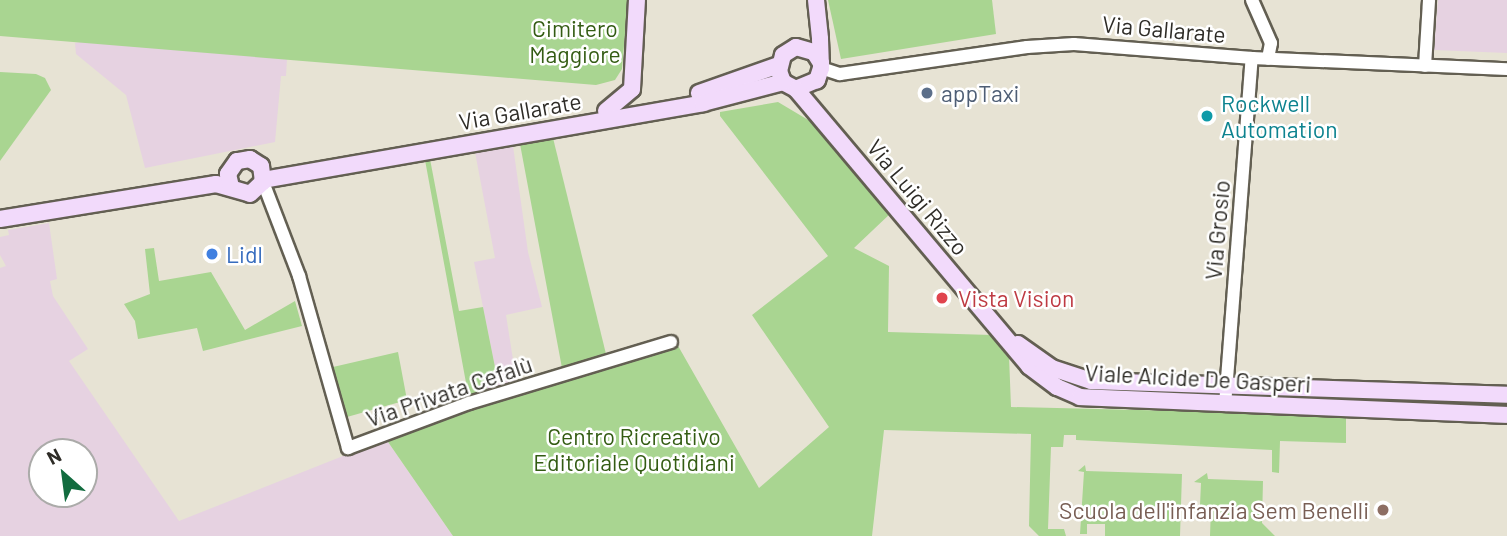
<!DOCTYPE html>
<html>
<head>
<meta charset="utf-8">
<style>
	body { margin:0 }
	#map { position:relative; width:1507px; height:536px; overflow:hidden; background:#e7e3d4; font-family:Barlow,sans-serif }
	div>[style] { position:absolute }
	.industrial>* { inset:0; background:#e6d2e1 }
	.green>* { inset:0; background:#a9d591 }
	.roads { filter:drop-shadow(2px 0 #635f52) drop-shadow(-2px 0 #635f52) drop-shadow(0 2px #635f52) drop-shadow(0 -2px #635f52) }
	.minor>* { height:12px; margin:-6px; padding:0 6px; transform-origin:6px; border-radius:6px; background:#fff }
	.major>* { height:16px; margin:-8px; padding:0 8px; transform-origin:8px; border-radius:8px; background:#f2dafb }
	.dots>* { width:19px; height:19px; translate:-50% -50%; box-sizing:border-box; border:4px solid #fff; border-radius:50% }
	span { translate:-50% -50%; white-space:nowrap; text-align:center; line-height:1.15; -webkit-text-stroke:5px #fff; paint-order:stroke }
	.park-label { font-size:23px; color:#335c13 }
	.street-label { font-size:23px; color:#2e2c27 }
	.service-label { font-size:23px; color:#4e5e75 }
	.left { translate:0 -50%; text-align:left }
	.culture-label { font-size:23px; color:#0d838f }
	.shop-label { font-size:23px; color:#366cbe }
	.health-label { font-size:23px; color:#be3a42 }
	.education-label { font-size:23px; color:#785e54 }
	.right { translate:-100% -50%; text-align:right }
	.north { position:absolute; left:28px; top:438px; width:70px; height:70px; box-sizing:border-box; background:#fff; border:2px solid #ababa9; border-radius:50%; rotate:332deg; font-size:19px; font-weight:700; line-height:28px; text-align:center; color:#2e2c27 }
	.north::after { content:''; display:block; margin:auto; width:24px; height:32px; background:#126c3f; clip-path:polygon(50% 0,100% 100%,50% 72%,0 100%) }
</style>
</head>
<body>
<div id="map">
	<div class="industrial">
		<i style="clip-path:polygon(1438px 0,1507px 0,1507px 53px,1434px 50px)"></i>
		<i style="clip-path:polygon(85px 41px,287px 59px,286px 76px,281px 76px,275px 142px,145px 168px,126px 95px,76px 54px,75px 43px)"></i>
		<i style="clip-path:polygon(513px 146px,528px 252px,542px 307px,506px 315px,517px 385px,488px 393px,485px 383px,497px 377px,474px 262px,495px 258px,475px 152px)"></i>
		<i style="clip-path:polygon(evenodd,49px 223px,57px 279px,50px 281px,53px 296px,88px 349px,69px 361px,179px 521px,386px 439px,453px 536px,0 536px,0 268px,6px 266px,0 255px,0 237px,9px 235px,8px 230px,49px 223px,42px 452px,84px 452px,84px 494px,42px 494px,42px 452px)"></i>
	</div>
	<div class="green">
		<i style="clip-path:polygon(0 0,628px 0,622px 69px,615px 80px,596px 85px,0 36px)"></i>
		<i style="clip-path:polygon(828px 0,992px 0,996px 34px,841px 59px)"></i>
		<i style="clip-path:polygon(0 72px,36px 74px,45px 78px,51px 90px,0 161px)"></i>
		<i style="clip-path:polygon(778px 102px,820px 127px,892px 212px,854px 248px,889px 266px,888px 332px,992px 335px,1009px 356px,1011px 407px,1346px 415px,1346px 443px,1280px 441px,1279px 473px,1272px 472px,1272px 450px,1076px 440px,1076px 435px,1064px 435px,1063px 447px,1051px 447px,1048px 529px,1064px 529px,1066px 536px,1039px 536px,1029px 526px,1031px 434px,884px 430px,872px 536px,453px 536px,386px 439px,469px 407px,677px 344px,759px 488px,829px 427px,752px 315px,828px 256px,720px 116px,720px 112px)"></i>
		<i style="clip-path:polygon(553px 138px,606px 354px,562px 368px,520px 144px)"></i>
		<i style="clip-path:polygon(430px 159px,459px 311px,483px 307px,497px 377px,485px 383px,488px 393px,469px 399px,425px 160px)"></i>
		<i style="clip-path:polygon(154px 248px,159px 281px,211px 272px,245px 330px,295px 301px,302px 326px,203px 351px,197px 328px,138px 339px,135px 321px,124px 304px,150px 294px,145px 249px)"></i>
		<i style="clip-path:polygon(398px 352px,407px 400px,347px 417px,333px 367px)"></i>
		<i style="clip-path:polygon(1085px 465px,1086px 471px,1182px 474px,1180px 536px,1105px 536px,1105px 524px,1087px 524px,1087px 534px,1080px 534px,1084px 472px,1078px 471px)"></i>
		<i style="clip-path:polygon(1207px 473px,1208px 479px,1263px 481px,1262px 523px,1275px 536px,1210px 536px,1211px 506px,1200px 505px,1201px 483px,1194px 482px)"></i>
	</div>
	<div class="roads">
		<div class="minor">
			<i style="left:1252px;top:0;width:47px;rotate:66.2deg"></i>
			<i style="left:1271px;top:43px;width:16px;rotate:101deg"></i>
			<i style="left:1425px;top:66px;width:66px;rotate:-86.5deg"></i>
			<i style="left:821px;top:68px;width:20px;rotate:18deg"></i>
			<i style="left:840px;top:74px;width:189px;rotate:-8.2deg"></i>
			<i style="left:1027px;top:47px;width:47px;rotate:-3.7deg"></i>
			<i style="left:1074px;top:44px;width:179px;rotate:4.5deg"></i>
			<i style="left:1252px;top:58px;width:255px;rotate:2.5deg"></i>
			<i style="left:263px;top:182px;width:101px;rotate:69deg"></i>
			<i style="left:299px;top:276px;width:179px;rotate:74.1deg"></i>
			<i style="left:348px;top:448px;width:129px;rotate:-20.4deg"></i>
			<i style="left:469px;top:403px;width:211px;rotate:-16.8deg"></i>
			<i style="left:1225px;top:405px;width:348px;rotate:-85.6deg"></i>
		</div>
		<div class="major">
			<i style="left:816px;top:0;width:39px;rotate:84deg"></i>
			<i style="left:820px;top:39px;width:24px;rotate:88deg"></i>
			<i style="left:821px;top:63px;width:5px;rotate:90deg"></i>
			<i style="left:821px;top:68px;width:13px;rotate:108deg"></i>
			<i style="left:817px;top:80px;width:23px;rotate:157deg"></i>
			<i style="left:796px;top:89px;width:15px;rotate:-152deg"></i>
			<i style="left:783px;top:82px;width:12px;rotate:-110deg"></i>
			<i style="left:779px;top:71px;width:16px;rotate:-76deg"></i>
			<i style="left:783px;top:55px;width:15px;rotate:-32deg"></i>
			<i style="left:796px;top:47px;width:19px;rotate:16deg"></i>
			<i style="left:814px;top:52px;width:13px;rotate:58deg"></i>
			<i style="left:796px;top:89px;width:362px;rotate:49.9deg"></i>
			<i style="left:1029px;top:366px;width:35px;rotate:37deg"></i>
			<i style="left:1057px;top:387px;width:25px;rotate:23deg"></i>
			<i style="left:1080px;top:397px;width:427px;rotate:2.4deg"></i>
			<i style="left:699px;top:93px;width:85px;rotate:-19.3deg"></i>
			<i style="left:606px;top:111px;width:34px;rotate:-40deg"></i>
			<i style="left:632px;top:89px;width:89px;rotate:-86.8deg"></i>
			<i style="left:263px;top:180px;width:447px;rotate:-9.9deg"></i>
			<i style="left:703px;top:103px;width:83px;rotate:-14.7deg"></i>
			<i style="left:0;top:219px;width:219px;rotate:-9.2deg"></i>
			<i style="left:216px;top:184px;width:35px;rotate:16deg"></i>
			<i style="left:250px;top:194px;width:18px;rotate:-43deg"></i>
			<i style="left:263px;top:182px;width:16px;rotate:-97deg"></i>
			<i style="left:261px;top:166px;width:13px;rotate:-148deg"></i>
			<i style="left:250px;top:159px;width:13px;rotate:171deg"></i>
			<i style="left:237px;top:161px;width:16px;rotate:125deg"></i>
			<i style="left:228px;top:174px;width:13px;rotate:77deg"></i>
			<i style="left:1018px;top:344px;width:42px;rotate:35.2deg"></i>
			<i style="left:1052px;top:368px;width:41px;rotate:18.4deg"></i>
			<i style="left:1091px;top:381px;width:416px;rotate:1.9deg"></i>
		</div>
	</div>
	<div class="dots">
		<i style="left:927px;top:93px;background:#5c6f8a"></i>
		<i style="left:1207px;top:116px;background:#0f9aa8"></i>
		<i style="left:212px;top:254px;background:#3f7fe0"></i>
		<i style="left:942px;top:298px;background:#e0444e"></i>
		<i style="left:1383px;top:510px;background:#8d6e63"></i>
	</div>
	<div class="park-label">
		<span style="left:575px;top:41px">Cimitero<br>Maggiore</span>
		<span style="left:634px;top:449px">Centro Ricreativo<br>Editoriale Quotidiani</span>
	</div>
	<div class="street-label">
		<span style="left:1164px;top:29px;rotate:5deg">Via Gallarate</span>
		<span style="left:520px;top:111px;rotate:-10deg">Via Gallarate</span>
		<span style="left:918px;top:197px;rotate:50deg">Via Luigi Rizzo</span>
		<span style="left:1217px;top:230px;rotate:-85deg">Via Grosio</span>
		<span style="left:1198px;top:378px;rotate:3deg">Viale Alcide De Gasperi</span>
		<span style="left:449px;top:391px;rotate:-19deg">Via Privata Cefalù</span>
	</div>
	<div class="service-label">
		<span class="left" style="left:941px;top:93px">appTaxi</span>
	</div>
	<div class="culture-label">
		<span class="left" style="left:1221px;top:116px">Rockwell<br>Automation</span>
	</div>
	<div class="shop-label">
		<span class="left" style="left:226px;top:254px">Lidl</span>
	</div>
	<div class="health-label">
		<span class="left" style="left:958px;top:298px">Vista Vision</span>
	</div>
	<div class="education-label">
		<span class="right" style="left:1369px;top:510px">Scuola dell'infanzia Sem Benelli</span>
	</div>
	<div class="north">N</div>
</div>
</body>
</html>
